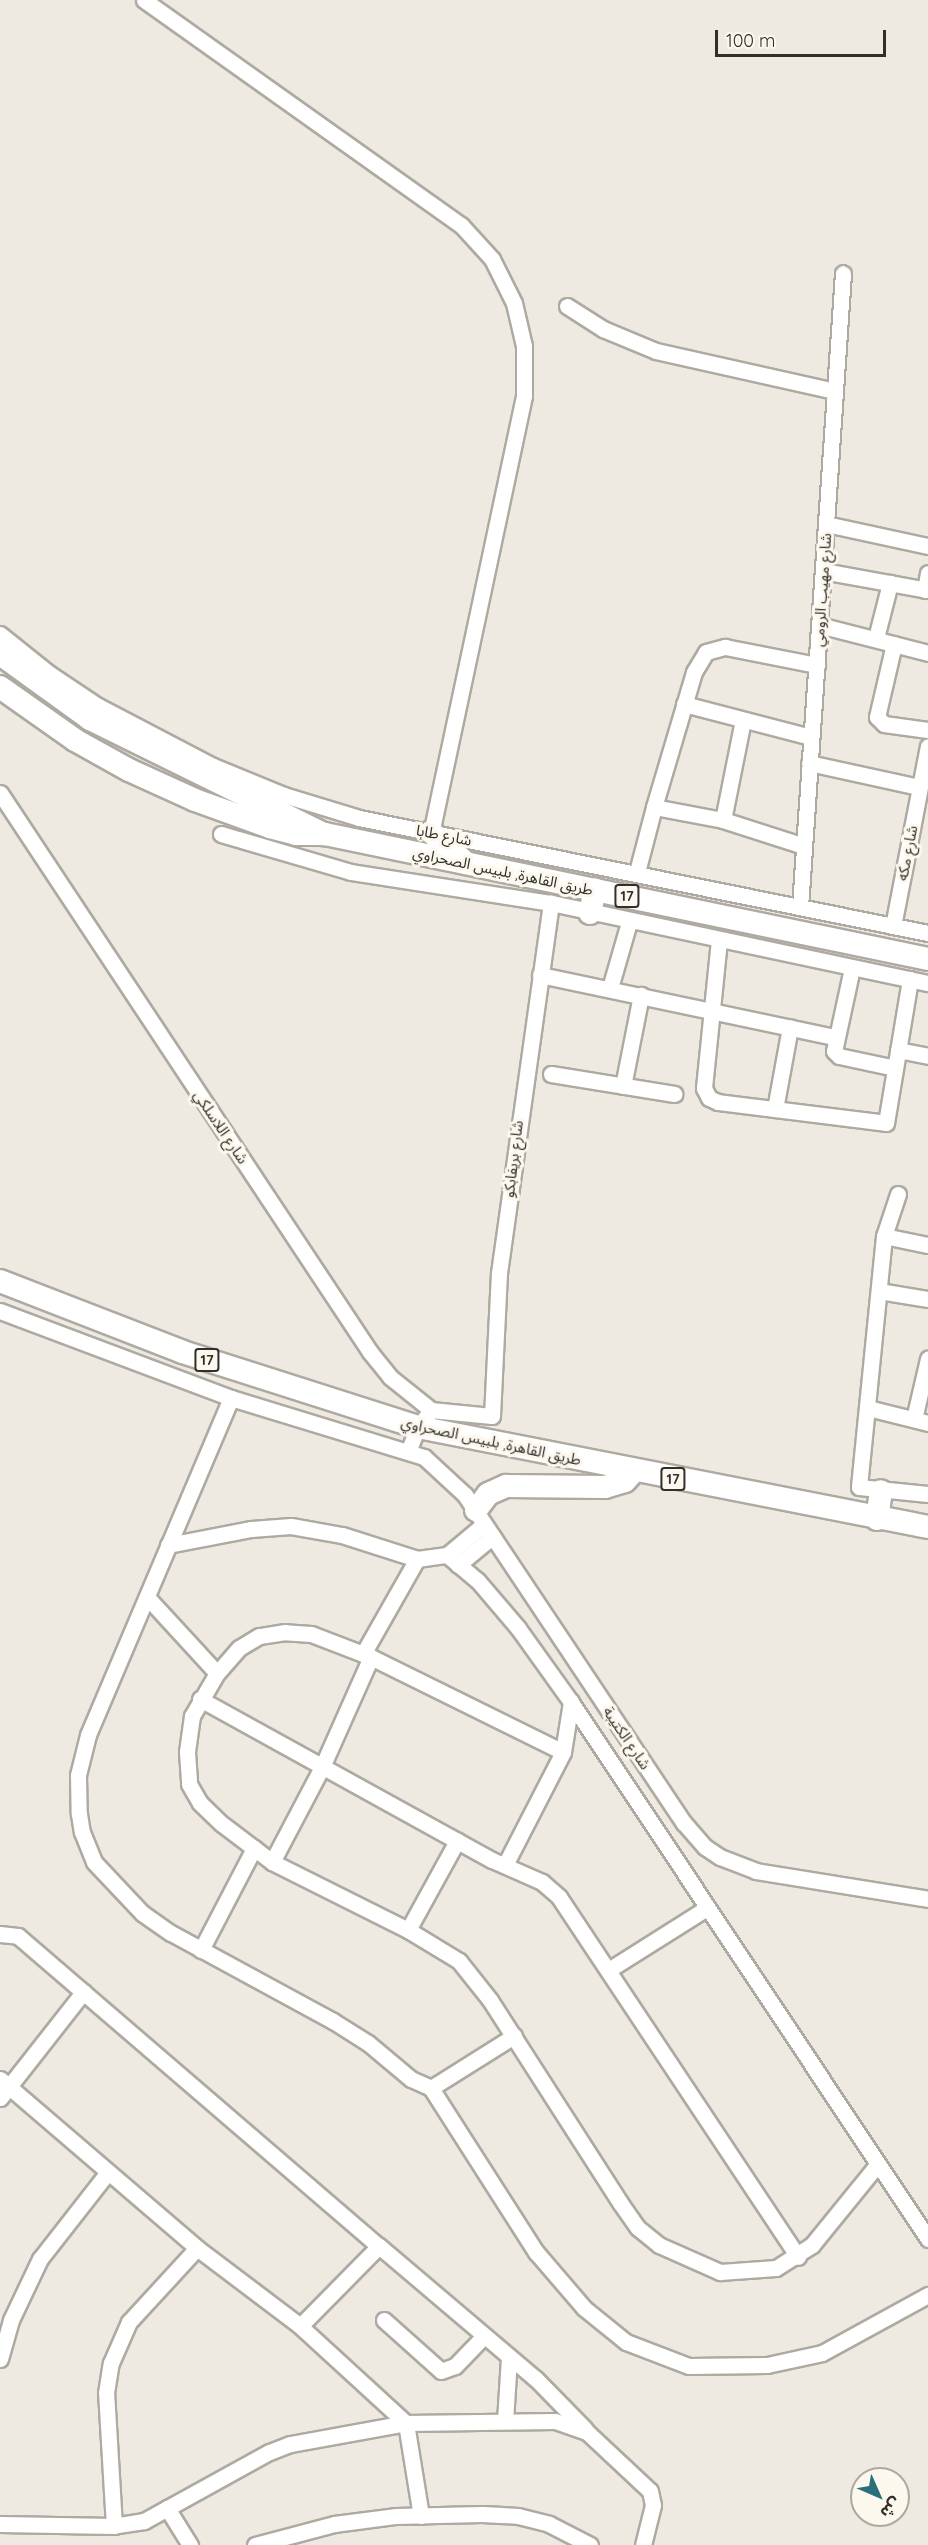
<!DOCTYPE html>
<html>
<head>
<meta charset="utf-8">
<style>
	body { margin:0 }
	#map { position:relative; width:928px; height:2545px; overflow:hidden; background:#efeae1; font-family:Quicksand,"Noto Sans Arabic",sans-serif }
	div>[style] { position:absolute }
	.roads { filter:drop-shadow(2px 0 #aeaaa1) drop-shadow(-2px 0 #aeaaa1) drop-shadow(0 2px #aeaaa1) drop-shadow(0 -2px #aeaaa1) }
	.minor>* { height:15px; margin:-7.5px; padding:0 7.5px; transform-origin:7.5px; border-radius:7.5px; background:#fff }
	.highway>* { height:22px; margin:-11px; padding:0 11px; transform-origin:11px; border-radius:11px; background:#fff }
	span { translate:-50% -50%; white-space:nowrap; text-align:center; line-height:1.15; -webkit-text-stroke:6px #fcf8ee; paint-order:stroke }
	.shield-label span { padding:2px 4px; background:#fcf8ee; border:2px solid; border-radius:4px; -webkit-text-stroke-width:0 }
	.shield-label { font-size:14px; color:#312f2b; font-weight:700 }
	.street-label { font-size:15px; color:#312f2b }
	.north { position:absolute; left:850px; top:2467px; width:60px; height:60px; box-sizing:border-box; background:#fcf8ee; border:2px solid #aba8a0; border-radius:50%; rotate:135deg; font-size:16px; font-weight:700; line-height:24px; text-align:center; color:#312f2b }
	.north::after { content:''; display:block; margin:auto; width:21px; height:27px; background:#28707b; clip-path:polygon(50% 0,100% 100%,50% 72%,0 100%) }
	.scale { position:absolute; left:715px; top:30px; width:171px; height:27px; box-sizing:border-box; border:3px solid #312f2b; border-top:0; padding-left:8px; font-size:18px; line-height:21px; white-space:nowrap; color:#312f2b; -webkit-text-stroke:4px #fcf8ee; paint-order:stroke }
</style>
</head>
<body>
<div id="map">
	<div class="roads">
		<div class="minor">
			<i style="left:144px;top:0;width:389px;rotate:35.4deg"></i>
			<i style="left:461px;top:225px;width:46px;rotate:47.6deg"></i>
			<i style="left:492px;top:259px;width:49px;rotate:63.4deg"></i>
			<i style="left:514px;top:303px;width:44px;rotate:76.9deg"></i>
			<i style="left:524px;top:346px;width:50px;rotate:90deg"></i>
			<i style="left:524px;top:396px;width:446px;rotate:102deg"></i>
			<i style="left:567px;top:306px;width:43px;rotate:32.6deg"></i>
			<i style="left:603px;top:329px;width:57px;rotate:22.5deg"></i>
			<i style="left:656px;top:351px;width:183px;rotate:12.6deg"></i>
			<i style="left:826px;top:524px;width:104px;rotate:12.2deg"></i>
			<i style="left:823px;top:571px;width:107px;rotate:10.3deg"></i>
			<i style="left:925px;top:590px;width:17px;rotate:-80deg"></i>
			<i style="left:819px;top:625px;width:113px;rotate:14.4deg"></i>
			<i style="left:0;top:634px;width:64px;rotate:38.7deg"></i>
			<i style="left:50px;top:674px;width:58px;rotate:33.7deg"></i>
			<i style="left:98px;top:706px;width:130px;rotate:27.6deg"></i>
			<i style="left:213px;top:766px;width:77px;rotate:22.2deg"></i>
			<i style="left:284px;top:795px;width:78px;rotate:17deg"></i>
			<i style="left:359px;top:818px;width:581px;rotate:11.43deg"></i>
			<i style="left:876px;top:638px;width:57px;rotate:-75.7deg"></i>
			<i style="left:894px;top:644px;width:75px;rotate:103.1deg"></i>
			<i style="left:877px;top:717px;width:10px;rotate:45deg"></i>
			<i style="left:884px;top:724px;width:44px;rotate:7.8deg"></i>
			<i style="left:684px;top:704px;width:131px;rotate:14.6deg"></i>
			<i style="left:809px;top:763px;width:113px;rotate:12.3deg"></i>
			<i style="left:0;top:793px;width:670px;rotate:56.5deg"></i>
			<i style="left:370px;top:1352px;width:32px;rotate:51deg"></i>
			<i style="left:390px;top:1377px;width:53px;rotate:38.8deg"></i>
			<i style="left:431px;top:1410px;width:21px;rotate:127deg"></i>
			<i style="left:418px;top:1427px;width:24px;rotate:112deg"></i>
			<i style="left:723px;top:820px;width:102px;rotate:-78.7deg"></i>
			<i style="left:221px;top:834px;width:135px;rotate:16.3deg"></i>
			<i style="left:351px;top:872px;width:202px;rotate:8.8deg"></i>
			<i style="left:551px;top:903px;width:385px;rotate:12deg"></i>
			<i style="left:804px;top:846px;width:85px;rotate:-162.2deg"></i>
			<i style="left:723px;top:820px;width:70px;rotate:-169.3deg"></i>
			<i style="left:654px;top:807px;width:141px;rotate:-73.5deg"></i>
			<i style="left:694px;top:672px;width:23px;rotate:-59deg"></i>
			<i style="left:706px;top:652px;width:20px;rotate:-15deg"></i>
			<i style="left:725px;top:647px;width:94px;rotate:11.1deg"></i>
			<i style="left:637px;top:872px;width:67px;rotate:-75.3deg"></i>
			<i style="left:800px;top:907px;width:635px;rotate:-86.12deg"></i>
			<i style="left:893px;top:926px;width:183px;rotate:-79deg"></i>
			<i style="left:719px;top:940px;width:149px;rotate:95.8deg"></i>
			<i style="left:704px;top:1088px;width:11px;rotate:63deg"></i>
			<i style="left:709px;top:1098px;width:10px;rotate:24deg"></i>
			<i style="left:718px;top:1102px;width:169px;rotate:7.1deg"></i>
			<i style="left:886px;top:1123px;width:146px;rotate:-80.5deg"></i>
			<i style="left:852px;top:968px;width:85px;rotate:102.2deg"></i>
			<i style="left:834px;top:1051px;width:7px;rotate:45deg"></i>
			<i style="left:839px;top:1056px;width:57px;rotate:12.1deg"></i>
			<i style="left:540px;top:975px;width:301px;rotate:11.9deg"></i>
			<i style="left:610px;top:988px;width:69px;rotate:-73.9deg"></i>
			<i style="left:898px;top:1050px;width:31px;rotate:11deg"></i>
			<i style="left:551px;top:1074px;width:125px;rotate:9.2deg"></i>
			<i style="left:623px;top:1086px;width:93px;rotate:-78.8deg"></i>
			<i style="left:775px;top:1109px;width:83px;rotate:-79.6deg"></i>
			<i style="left:898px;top:1194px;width:44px;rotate:108.4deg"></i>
			<i style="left:884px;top:1236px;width:252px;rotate:95.7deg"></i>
			<i style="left:859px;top:1487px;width:69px;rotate:5.8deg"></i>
			<i style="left:884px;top:1236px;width:45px;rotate:11.6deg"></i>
			<i style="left:879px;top:1291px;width:50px;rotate:9.3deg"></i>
			<i style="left:0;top:1311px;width:247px;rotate:20.6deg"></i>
			<i style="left:231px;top:1398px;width:202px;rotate:17deg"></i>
			<i style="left:424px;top:1457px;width:56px;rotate:42.8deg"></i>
			<i style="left:465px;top:1495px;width:394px;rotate:56.3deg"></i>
			<i style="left:684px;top:1823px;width:32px;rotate:49deg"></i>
			<i style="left:705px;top:1847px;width:18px;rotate:34deg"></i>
			<i style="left:720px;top:1857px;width:39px;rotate:21deg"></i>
			<i style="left:756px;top:1871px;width:174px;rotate:9.2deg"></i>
			<i style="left:231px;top:1398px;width:366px;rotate:113deg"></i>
			<i style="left:88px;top:1735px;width:41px;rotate:104deg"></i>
			<i style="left:78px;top:1775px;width:39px;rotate:89deg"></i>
			<i style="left:79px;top:1814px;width:18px;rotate:81deg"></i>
			<i style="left:82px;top:1832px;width:32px;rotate:68deg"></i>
			<i style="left:94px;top:1862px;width:70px;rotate:46.7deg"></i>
			<i style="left:142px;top:1913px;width:35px;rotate:35deg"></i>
			<i style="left:171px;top:1933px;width:184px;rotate:28.5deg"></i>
			<i style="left:333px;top:2021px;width:41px;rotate:32.2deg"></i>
			<i style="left:368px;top:2043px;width:56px;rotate:39.9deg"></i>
			<i style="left:411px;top:2079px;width:22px;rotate:24deg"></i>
			<i style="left:431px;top:2088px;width:195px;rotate:57.4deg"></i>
			<i style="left:536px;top:2252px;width:74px;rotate:49.4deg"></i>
			<i style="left:584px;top:2308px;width:54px;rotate:39deg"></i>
			<i style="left:626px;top:2342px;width:67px;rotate:20.9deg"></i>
			<i style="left:689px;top:2366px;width:78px;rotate:-0.7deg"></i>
			<i style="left:767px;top:2365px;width:56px;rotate:-12.3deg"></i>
			<i style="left:822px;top:2353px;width:121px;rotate:-28.7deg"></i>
			<i style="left:868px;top:1408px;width:62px;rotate:14deg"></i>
			<i style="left:431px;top:1410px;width:61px;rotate:5.6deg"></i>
			<i style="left:492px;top:1416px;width:143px;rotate:-87.2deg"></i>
			<i style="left:499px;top:1273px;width:374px;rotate:-82deg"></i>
			<i style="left:914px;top:1419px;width:62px;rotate:-76.9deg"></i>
			<i style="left:168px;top:1545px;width:85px;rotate:-10.9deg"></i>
			<i style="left:251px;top:1529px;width:40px;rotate:-4.3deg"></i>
			<i style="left:291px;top:1526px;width:52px;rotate:10deg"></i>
			<i style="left:342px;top:1535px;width:79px;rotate:17.7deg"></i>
			<i style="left:417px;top:1559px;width:30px;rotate:-8deg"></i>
			<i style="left:447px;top:1555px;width:48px;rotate:-40deg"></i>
			<i style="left:447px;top:1555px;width:40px;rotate:40deg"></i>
			<i style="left:478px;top:1581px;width:62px;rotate:49.6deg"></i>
			<i style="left:518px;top:1628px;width:91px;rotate:54.4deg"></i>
			<i style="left:571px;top:1702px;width:645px;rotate:56.38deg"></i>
			<i style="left:458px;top:1565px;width:45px;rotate:-39.6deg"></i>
			<i style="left:147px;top:1597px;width:103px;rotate:47.4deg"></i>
			<i style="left:363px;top:1654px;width:109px;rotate:-60.4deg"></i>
			<i style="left:200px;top:1699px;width:333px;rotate:28.9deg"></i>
			<i style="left:492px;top:1860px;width:55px;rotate:23.7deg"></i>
			<i style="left:542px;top:1882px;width:23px;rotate:41deg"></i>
			<i style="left:559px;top:1897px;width:432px;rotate:56.4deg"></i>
			<i style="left:563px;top:1752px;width:214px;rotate:-153.7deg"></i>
			<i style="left:371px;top:1657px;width:64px;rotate:-159deg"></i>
			<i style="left:311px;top:1634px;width:26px;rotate:-176deg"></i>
			<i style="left:285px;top:1632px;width:26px;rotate:171deg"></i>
			<i style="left:259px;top:1636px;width:23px;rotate:149deg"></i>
			<i style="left:239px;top:1648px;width:33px;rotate:131deg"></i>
			<i style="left:217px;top:1673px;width:50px;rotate:120.2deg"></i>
			<i style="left:192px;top:1716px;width:36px;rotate:98deg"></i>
			<i style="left:187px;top:1752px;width:32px;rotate:86deg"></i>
			<i style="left:189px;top:1784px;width:22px;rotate:60deg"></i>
			<i style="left:200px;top:1803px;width:30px;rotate:44deg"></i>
			<i style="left:222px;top:1824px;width:63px;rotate:37.2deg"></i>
			<i style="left:272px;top:1862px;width:152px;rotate:26.6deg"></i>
			<i style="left:408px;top:1930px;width:60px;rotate:31.3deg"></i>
			<i style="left:459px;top:1961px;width:50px;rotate:51.5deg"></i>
			<i style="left:490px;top:2000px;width:242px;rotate:57.3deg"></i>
			<i style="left:621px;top:2204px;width:29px;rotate:55deg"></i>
			<i style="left:638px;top:2228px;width:27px;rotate:39deg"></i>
			<i style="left:659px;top:2245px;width:67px;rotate:23.9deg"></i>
			<i style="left:720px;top:2272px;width:56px;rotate:-4.1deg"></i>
			<i style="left:776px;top:2268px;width:43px;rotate:-32.6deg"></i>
			<i style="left:812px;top:2245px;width:103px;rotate:-50.9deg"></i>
			<i style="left:272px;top:1862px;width:107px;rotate:-62.2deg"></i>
			<i style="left:322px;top:1767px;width:120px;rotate:-66deg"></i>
			<i style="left:505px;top:1865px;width:127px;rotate:-62.8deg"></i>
			<i style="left:563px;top:1752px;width:51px;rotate:-80.9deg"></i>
			<i style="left:408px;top:1930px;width:102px;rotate:-61.2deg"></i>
			<i style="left:0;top:1934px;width:18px;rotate:6deg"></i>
			<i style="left:18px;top:1936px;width:476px;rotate:40.7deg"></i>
			<i style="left:379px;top:2246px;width:112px;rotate:134.6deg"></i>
			<i style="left:201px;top:1950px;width:115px;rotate:-62.5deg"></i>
			<i style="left:610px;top:1969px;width:115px;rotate:-32.2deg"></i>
			<i style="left:0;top:2079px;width:260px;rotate:40.6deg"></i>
			<i style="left:197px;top:2248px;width:129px;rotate:37.1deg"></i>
			<i style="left:300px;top:2326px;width:144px;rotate:42.5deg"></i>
			<i style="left:406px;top:2423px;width:118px;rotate:169.7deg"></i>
			<i style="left:290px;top:2444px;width:22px;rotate:159deg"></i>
			<i style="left:269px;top:2452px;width:143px;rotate:151.1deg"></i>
			<i style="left:144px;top:2521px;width:30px;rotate:171deg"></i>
			<i style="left:114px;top:2526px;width:114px;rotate:-179deg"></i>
			<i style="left:431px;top:2088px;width:98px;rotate:-32.1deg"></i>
			<i style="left:0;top:2098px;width:135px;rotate:-51.9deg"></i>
			<i style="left:379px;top:2246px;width:206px;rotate:40.3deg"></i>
			<i style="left:536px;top:2379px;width:70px;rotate:45.6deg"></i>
			<i style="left:384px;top:2320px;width:76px;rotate:41.8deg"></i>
			<i style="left:441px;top:2371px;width:15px;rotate:-20deg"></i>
			<i style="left:455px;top:2366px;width:42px;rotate:-46deg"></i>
			<i style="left:0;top:2359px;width:41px;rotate:-74.2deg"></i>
			<i style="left:11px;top:2320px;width:68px;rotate:-64.6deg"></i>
			<i style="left:40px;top:2259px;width:110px;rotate:-52deg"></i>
			<i style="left:505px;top:2421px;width:64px;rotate:-86.4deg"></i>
			<i style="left:167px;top:2508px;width:44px;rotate:58.1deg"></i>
			<i style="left:421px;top:2516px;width:94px;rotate:-99.2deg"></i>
			<i style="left:406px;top:2423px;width:149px;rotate:-0.8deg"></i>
			<i style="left:555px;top:2421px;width:34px;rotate:19deg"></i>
			<i style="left:587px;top:2432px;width:86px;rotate:43.1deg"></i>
			<i style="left:650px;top:2491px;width:14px;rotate:78deg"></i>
			<i style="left:653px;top:2505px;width:41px;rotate:104deg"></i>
			<i style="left:114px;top:2526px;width:133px;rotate:-93.4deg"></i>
			<i style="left:106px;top:2393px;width:30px;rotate:-81deg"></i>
			<i style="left:111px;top:2363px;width:45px;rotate:-66.3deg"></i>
			<i style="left:129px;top:2322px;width:100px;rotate:-47.4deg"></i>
			<i style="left:255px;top:2545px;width:82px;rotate:-14.9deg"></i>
			<i style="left:334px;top:2524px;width:63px;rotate:-7.4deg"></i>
			<i style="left:396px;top:2516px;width:86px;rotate:-1.3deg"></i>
			<i style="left:482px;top:2514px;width:36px;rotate:3deg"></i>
			<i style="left:518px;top:2516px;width:32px;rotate:14deg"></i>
			<i style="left:549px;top:2524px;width:46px;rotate:27.1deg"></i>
		</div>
		<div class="highway">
			<i style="left:0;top:654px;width:111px;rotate:35.8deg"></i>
			<i style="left:90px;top:719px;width:261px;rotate:26.2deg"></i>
			<i style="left:0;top:687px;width:92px;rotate:35.2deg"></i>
			<i style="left:75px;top:740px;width:62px;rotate:29.1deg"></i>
			<i style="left:129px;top:770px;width:72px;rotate:24.4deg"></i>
			<i style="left:195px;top:800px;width:80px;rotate:19.8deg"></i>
			<i style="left:270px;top:827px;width:27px;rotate:15deg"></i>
			<i style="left:296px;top:834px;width:29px"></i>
			<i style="left:325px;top:834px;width:616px;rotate:11.71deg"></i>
			<i style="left:431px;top:832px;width:47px;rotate:41.5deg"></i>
			<i style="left:590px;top:913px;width:24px;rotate:-78deg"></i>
			<i style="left:0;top:1281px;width:196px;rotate:21.2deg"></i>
			<i style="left:183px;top:1352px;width:247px;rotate:17.7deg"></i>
			<i style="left:418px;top:1427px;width:520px;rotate:11.09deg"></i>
			<i style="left:476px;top:1510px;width:20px;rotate:-53deg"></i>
			<i style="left:488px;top:1494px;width:20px;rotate:-24deg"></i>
			<i style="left:506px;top:1486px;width:99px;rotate:0.6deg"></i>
			<i style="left:605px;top:1487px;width:21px;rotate:-17deg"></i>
			<i style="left:625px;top:1481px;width:12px;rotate:-48deg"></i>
			<i style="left:877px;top:1519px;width:28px;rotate:-82deg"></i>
		</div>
	</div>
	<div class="shield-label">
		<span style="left:627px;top:896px">17</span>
		<span style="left:207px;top:1360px">17</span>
		<span style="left:673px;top:1479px">17</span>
	</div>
	<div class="street-label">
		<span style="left:822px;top:590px;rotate:-86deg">شارع مهيب الرومي</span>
		<span style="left:444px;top:835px;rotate:11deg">شارع طابا</span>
		<span style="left:907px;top:853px;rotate:-79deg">شارع مكه</span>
		<span style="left:503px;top:871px;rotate:12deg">طريق القاهرة, بلبيس الصحراوي</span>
		<span style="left:221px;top:1127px;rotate:56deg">شارع اللاسلكي</span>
		<span style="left:513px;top:1159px;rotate:-83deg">شارع بريفابكو</span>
		<span style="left:491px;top:1441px;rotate:12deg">طريق القاهرة, بلبيس الصحراوي</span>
		<span style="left:627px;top:1738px;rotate:56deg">شارع الكتيبة</span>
	</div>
	<div class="north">ش</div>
	<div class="scale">100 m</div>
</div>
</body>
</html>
